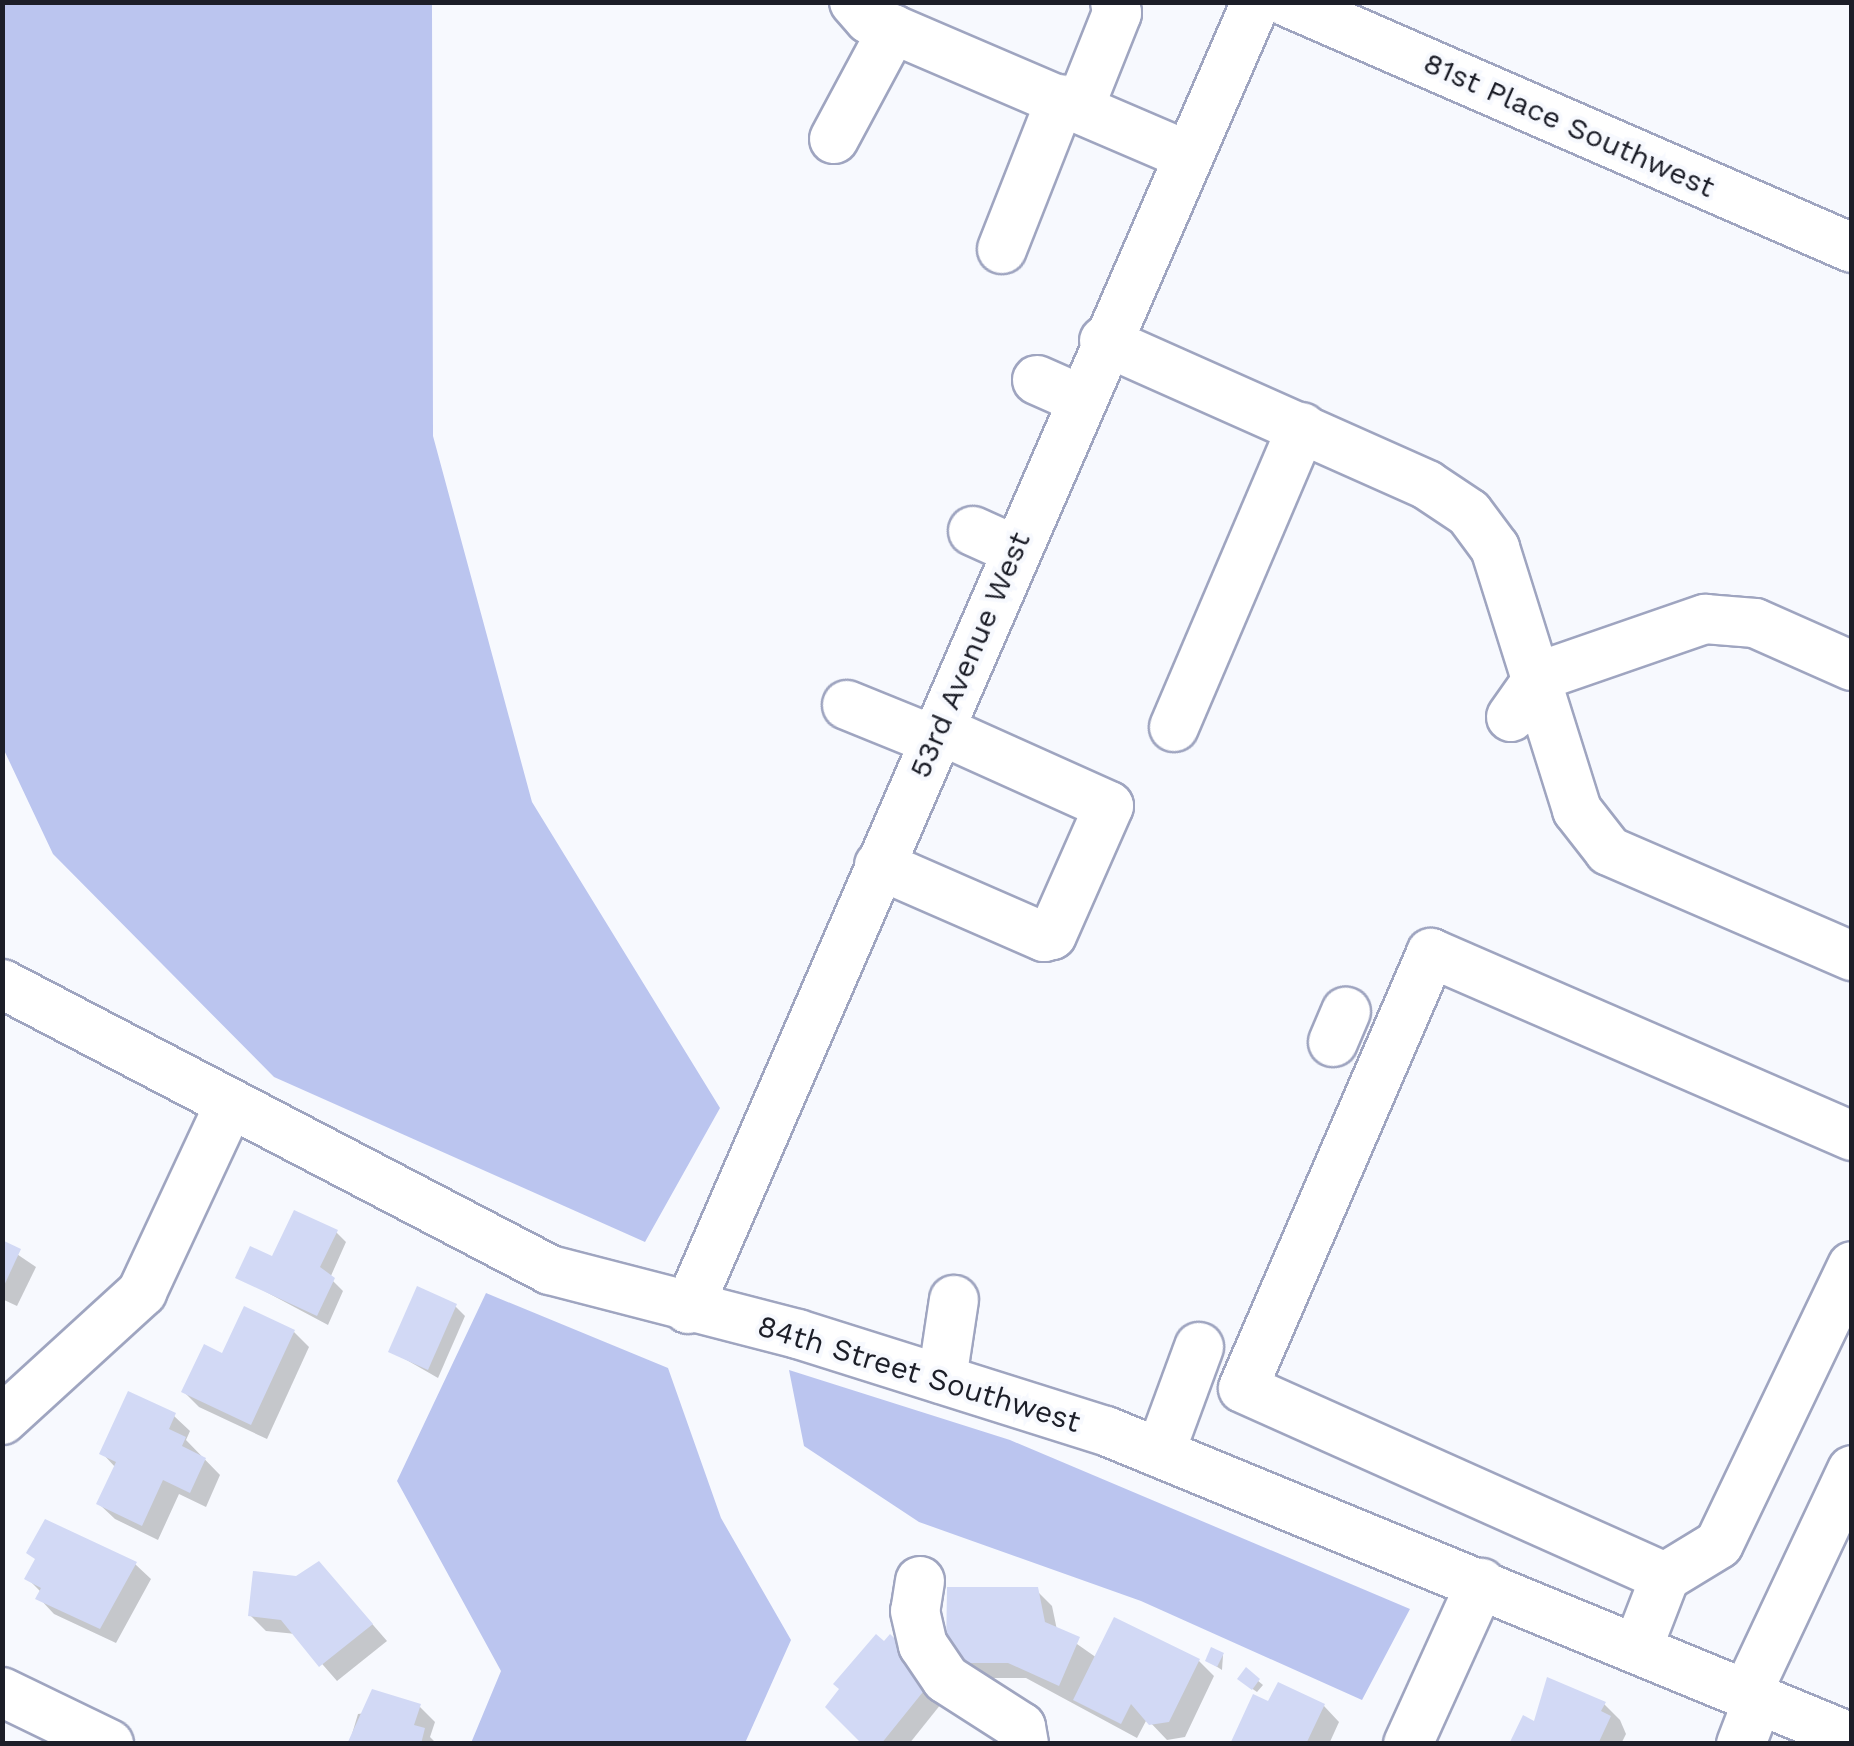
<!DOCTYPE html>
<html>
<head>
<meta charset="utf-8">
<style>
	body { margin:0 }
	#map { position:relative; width:1854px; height:1746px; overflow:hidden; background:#f7f9fe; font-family:"Work Sans",sans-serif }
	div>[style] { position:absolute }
	.green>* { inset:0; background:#bbc5ef }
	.shadow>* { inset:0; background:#0003 }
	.building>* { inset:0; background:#d2d9f5 }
	.roads { filter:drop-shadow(2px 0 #9fa5c0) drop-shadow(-2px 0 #9fa5c0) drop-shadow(0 2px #9fa5c0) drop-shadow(0 -2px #9fa5c0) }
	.minor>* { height:48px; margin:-24px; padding:0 24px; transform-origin:24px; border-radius:24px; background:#fff }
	span { translate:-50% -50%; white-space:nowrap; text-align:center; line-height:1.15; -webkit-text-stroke:8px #f7f9fe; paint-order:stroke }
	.street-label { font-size:30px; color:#1c1e28 }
	.frame { position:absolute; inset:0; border:5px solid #1c1e28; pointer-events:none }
</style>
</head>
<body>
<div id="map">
	<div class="green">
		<i style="clip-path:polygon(3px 2px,432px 3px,433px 436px,532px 802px,720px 1108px,645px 1242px,274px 1077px,53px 854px,3px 748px)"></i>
		<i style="clip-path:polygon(486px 1293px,668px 1368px,721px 1518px,791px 1640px,745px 1743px,471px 1743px,501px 1671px,397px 1481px)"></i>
		<i style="clip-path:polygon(789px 1370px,1010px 1440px,1410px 1609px,1362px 1700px,1141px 1601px,919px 1522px,804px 1446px)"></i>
	</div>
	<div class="shadow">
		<i style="clip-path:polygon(336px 1232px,346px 1242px,330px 1278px,343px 1291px,328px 1325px,238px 1277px)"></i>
		<i style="clip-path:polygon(2px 1244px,36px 1267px,17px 1306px,2px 1299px)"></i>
		<i style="clip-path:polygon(455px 1306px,465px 1316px,438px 1378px,391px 1351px)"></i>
		<i style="clip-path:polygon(294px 1332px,309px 1347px,267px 1439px,199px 1407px,184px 1392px,224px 1356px)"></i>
		<i style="clip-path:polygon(174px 1416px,190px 1431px,186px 1440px,220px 1475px,206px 1507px,179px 1494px,158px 1540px,115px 1519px,99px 1504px,116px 1468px,102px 1453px)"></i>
		<i style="clip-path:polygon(37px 1561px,135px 1564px,151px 1579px,116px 1643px,54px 1614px,39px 1598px,42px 1593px,27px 1578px)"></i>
		<i style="clip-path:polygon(334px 1580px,387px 1641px,337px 1681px,296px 1634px,266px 1631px,250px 1615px)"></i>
		<i style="clip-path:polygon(1036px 1590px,1052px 1606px,1057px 1630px,1097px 1658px,1199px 1661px,1214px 1676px,1185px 1737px,1167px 1740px,1147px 1719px,1137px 1738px,1026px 1678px,972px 1678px,956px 1662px)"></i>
		<i style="clip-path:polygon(876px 1637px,949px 1694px,909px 1744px,866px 1744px)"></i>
		<i style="clip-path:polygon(1223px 1655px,1222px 1670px,1208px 1661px)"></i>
		<i style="clip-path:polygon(1246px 1671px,1263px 1685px,1257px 1692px,1244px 1683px)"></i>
		<i style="clip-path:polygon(1270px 1704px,1324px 1706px,1339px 1722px,1329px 1744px,1232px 1744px)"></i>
		<i style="clip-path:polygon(1604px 1704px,1620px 1720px,1626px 1734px,1621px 1744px,1515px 1744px,1536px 1725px)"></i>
		<i style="clip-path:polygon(419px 1706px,435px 1722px,430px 1737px,437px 1744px,349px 1744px,358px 1714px)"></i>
	</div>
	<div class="building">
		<i style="clip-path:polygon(294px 1210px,338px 1230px,320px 1267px,335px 1278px,317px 1316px,235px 1278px,250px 1246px,272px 1256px)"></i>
		<i style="clip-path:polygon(2px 1240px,21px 1249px,2px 1290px)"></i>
		<i style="clip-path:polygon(417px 1286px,457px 1304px,428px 1370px,388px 1352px)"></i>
		<i style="clip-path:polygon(244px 1306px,295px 1330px,251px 1425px,181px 1392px,204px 1344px,222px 1353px)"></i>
		<i style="clip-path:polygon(128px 1391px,176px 1413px,169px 1429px,186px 1437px,182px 1446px,206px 1458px,190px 1493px,163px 1480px,142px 1526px,96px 1504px,116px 1462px,99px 1454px)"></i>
		<i style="clip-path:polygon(45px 1519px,137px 1562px,100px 1629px,35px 1599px,41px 1588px,24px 1579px,35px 1559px,26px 1553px)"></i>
		<i style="clip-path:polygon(319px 1561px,373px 1624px,319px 1667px,281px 1620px,248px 1616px,253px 1571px,296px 1576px)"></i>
		<i style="clip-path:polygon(947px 1587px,1038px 1587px,1045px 1622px,1080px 1637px,1059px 1686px,1008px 1663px,954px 1663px,946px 1653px)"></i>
		<i style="clip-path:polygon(1114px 1617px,1200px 1659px,1169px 1722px,1149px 1725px,1131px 1704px,1121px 1724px,1073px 1700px)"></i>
		<i style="clip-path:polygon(876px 1634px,884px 1641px,890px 1634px,935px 1677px,881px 1744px,862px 1744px,825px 1707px,839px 1689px,833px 1684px)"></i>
		<i style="clip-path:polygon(1211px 1647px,1224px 1653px,1217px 1667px,1205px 1661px)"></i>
		<i style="clip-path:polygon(1246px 1667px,1260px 1679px,1252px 1690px,1237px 1679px)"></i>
		<i style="clip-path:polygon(1547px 1677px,1606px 1702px,1601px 1711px,1611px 1716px,1598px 1744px,1509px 1744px,1523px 1715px,1534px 1721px)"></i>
		<i style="clip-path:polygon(1278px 1682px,1325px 1704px,1306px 1744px,1230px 1744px,1253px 1694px,1268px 1701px)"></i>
		<i style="clip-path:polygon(372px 1689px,421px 1704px,414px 1725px,425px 1728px,421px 1744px,347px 1744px)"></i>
	</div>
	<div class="roads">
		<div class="minor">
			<i style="left:854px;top:2px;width:23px;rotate:49deg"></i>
			<i style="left:869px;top:19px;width:347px;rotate:23.2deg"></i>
			<i style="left:1287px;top:2px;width:616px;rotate:23.53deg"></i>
			<i style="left:1080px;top:106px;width:100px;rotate:-68.3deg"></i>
			<i style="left:1117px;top:13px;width:11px;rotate:-100deg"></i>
			<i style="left:834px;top:139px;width:125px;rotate:-61.8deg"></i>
			<i style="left:1002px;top:249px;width:161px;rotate:-68.5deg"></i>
			<i style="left:1104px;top:341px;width:354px;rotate:24deg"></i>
			<i style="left:1427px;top:485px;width:50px;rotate:33.7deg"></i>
			<i style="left:1469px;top:513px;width:44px;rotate:53.4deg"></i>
			<i style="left:1495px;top:548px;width:275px;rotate:72.6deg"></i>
			<i style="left:1577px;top:810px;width:52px;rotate:52deg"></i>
			<i style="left:1609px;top:851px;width:265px;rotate:23.4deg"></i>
			<i style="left:1037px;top:380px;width:47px;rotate:23.8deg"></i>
			<i style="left:973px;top:531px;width:46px;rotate:24.3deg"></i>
			<i style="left:847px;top:705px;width:93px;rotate:22.1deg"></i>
			<i style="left:1511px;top:717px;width:50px;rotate:-54.7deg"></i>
			<i style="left:1540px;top:676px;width:175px;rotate:-19.1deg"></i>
			<i style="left:1705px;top:619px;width:50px;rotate:4.6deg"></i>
			<i style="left:1755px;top:623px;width:106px;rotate:23.9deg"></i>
			<i style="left:1174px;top:727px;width:326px;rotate:-66.9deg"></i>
			<i style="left:879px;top:865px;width:180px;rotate:23.6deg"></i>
			<i style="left:1044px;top:937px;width:8px;rotate:-14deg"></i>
			<i style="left:1052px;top:935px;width:141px;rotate:-66.2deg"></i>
			<i style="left:1109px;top:806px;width:188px;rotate:-155.8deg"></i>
			<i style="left:2px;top:984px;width:618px;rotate:27.56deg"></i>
			<i style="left:550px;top:1270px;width:256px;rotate:14.5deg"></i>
			<i style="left:798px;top:1334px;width:323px;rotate:17.5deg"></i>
			<i style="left:1106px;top:1431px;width:807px;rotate:22.37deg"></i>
			<i style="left:1333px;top:1042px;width:33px;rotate:-67deg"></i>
			<i style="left:688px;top:1309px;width:1425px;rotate:-66.51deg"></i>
			<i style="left:942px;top:1379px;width:80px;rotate:-81.4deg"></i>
			<i style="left:2px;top:1420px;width:190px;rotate:-42.4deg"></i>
			<i style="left:142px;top:1292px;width:208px;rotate:-65deg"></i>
			<i style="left:1160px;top:1453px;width:113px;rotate:-69.8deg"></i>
			<i style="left:1665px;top:1577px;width:462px;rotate:-155.9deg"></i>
			<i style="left:1243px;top:1388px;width:474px;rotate:-66.6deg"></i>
			<i style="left:1431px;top:953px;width:459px;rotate:23.5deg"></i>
			<i style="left:920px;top:1581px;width:30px;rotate:99deg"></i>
			<i style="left:915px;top:1611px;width:35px;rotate:77deg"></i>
			<i style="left:923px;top:1645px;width:41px;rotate:55.9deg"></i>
			<i style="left:946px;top:1679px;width:89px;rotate:32.6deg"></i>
			<i style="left:1021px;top:1727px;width:17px;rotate:80deg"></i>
			<i style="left:1638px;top:1647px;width:75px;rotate:-68.9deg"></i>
			<i style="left:1665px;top:1577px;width:63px;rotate:-31.4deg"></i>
			<i style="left:1719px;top:1544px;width:308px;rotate:-64.4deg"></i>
			<i style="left:1748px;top:1691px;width:244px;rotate:-64.8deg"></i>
			<i style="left:2px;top:1692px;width:119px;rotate:25.9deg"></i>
			<i style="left:1408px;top:1744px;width:177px;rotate:-65.6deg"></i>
			<i style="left:1741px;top:1744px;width:50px;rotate:-69deg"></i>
		</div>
	</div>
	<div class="street-label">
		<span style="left:1569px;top:125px;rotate:24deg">81st Place Southwest</span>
		<span style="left:970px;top:655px;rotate:-67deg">53rd Avenue West</span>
		<span style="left:919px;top:1374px;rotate:17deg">84th Street Southwest</span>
	</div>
	<div class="frame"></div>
</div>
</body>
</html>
